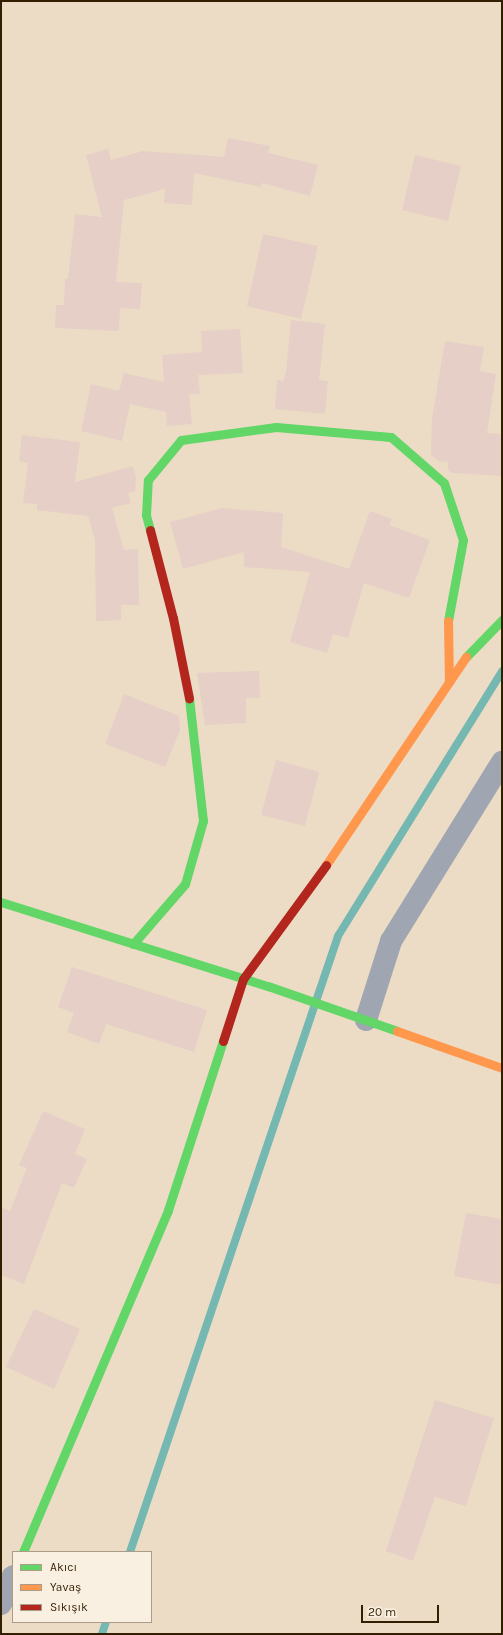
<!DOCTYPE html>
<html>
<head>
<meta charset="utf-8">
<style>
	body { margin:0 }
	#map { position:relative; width:503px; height:1635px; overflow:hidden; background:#eddcc5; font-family:Karla,sans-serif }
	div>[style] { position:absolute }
	.stream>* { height:8px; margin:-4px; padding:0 4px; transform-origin:4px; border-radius:4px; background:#75b8b2 }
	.building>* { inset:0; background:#e5cfc6 }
	.street>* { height:22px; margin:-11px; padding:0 11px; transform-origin:11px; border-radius:11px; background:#9fa6b1 }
	.fast>* { height:9px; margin:-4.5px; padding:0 4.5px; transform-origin:4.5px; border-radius:4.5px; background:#63d668 }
	.slow>* { height:9px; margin:-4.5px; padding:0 4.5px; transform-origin:4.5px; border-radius:4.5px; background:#ff974d }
	.jam>* { height:9px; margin:-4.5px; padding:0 4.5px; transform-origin:4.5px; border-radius:4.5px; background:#b3261e }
	span { translate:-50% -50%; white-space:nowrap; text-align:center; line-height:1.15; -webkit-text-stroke:4px #faf0e2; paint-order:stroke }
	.frame { position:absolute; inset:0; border:2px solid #321f01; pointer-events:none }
	.legend { position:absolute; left:12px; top:1551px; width:140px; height:72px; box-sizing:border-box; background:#faf0e2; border:1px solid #aa9c88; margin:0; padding:5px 7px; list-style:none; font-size:12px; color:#321f01 }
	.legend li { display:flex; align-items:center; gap:8px; height:20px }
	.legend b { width:20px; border:1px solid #aa9c88 }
	.scale { position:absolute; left:361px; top:1605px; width:78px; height:18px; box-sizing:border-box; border:2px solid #321f01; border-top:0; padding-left:5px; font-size:12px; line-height:14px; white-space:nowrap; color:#321f01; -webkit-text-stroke:3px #faf0e2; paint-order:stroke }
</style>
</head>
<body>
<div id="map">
	<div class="stream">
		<i style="left:130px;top:1552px;width:650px;rotate:-71.34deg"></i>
		<i style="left:338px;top:936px;width:312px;rotate:-58.2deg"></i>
		<i style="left:102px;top:1634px;width:13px;rotate:-72deg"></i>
	</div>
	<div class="building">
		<i style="clip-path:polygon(228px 138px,270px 146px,268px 153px,318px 165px,310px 196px,262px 183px,261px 187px,194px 173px,192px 205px,164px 203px,165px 189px,124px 200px,116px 282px,142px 283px,140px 309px,120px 308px,119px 331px,55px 328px,56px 305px,64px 305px,65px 279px,68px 279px,75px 214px,102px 217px,86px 155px,108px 149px,111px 160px,143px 151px,224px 157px)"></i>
		<i style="clip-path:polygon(415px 155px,461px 166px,448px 221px,402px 210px)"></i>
		<i style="clip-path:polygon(263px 234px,318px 246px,301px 319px,247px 306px)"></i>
		<i style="clip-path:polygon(291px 320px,325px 324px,319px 380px,328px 381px,325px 414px,275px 409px,277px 380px,283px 381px,286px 372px)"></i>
		<i style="clip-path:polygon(240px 329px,243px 373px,198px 375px,200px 394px,189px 394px,192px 424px,167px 426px,166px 412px,130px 404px,122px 441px,81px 431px,91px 384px,119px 391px,124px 373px,164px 382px,162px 355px,202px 352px,201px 331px)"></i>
		<i style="clip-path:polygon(445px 341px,484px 347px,480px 371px,496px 374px,487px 433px,502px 434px,502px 476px,452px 473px,448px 470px,448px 462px,438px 461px,431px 455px,432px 419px)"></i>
		<i style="clip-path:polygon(22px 435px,80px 442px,75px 482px,133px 466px,136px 478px,135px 491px,128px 493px,131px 503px,112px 508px,124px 550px,138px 549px,139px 605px,121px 605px,121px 620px,96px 621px,95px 540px,88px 516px,37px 510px,37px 504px,23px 503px,28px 463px,19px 461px)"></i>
		<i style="clip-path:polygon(222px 508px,283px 513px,281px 547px,349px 569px,370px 511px,392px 519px,389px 525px,430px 540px,409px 598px,364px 583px,348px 638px,333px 634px,327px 653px,290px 642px,310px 572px,244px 567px,244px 552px,183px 569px,170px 522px)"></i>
		<i style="clip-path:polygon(259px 671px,260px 698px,246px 698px,246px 723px,205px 725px,197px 673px)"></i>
		<i style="clip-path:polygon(124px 694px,179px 716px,180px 730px,165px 767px,105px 744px)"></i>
		<i style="clip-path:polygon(276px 760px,319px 772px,305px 826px,261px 815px)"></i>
		<i style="clip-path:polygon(72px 967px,207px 1010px,194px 1052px,106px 1024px,99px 1044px,67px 1032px,74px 1013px,58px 1007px)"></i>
		<i style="clip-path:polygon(43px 1111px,85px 1129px,75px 1154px,87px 1159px,74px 1188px,62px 1183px,24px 1284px,1px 1275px,1px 1207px,10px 1211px,27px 1168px,19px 1165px)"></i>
		<i style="clip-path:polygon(466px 1213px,502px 1219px,502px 1285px,454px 1276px)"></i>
		<i style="clip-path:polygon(34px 1309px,80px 1329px,54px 1389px,6px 1367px)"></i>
		<i style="clip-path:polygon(435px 1400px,494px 1418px,466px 1506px,435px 1497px,413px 1561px,386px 1551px)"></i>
	</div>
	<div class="street">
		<i style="left:366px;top:1020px;width:83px;rotate:-72.4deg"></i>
		<i style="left:391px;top:941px;width:211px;rotate:-58.2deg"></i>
		<i style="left:1px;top:1604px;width:30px;rotate:-67deg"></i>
	</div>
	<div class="fast">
		<i style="left:150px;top:530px;width:16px;rotate:-105deg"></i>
		<i style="left:146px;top:515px;width:35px;rotate:-87deg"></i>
		<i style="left:148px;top:480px;width:52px;rotate:-50.5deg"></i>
		<i style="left:181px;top:440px;width:96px;rotate:-7.8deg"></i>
		<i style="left:276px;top:427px;width:115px;rotate:5deg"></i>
		<i style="left:391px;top:437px;width:70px;rotate:41deg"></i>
		<i style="left:444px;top:483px;width:60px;rotate:71.6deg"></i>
		<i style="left:463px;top:540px;width:82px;rotate:100.5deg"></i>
		<i style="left:466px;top:657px;width:52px;rotate:-45.8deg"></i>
		<i style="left:1px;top:902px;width:280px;rotate:17.5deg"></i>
		<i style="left:268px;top:986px;width:137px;rotate:19.2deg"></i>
		<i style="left:133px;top:944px;width:79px;rotate:-49.1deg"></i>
		<i style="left:185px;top:884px;width:66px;rotate:-74.1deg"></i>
		<i style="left:203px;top:821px;width:124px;rotate:-96.5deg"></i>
		<i style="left:23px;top:1552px;width:371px;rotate:-67deg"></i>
		<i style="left:168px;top:1210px;width:178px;rotate:-72deg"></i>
	</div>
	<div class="slow">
		<i style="left:448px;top:621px;width:61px;rotate:89.1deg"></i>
		<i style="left:326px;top:865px;width:251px;rotate:-56.1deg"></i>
		<i style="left:397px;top:1031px;width:111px;rotate:19.4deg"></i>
	</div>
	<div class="jam">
		<i style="left:150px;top:530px;width:91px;rotate:75.4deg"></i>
		<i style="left:173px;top:618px;width:82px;rotate:78.7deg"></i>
		<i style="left:223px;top:1041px;width:65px;rotate:-72.1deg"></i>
		<i style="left:243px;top:979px;width:141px;rotate:-53.9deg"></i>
	</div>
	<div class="frame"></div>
	<ul class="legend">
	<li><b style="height:5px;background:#63d668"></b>Akıcı</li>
	<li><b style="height:5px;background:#ff974d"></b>Yavaş</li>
	<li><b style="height:5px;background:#b3261e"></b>Sıkışık</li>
	</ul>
	<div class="scale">20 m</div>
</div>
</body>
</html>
